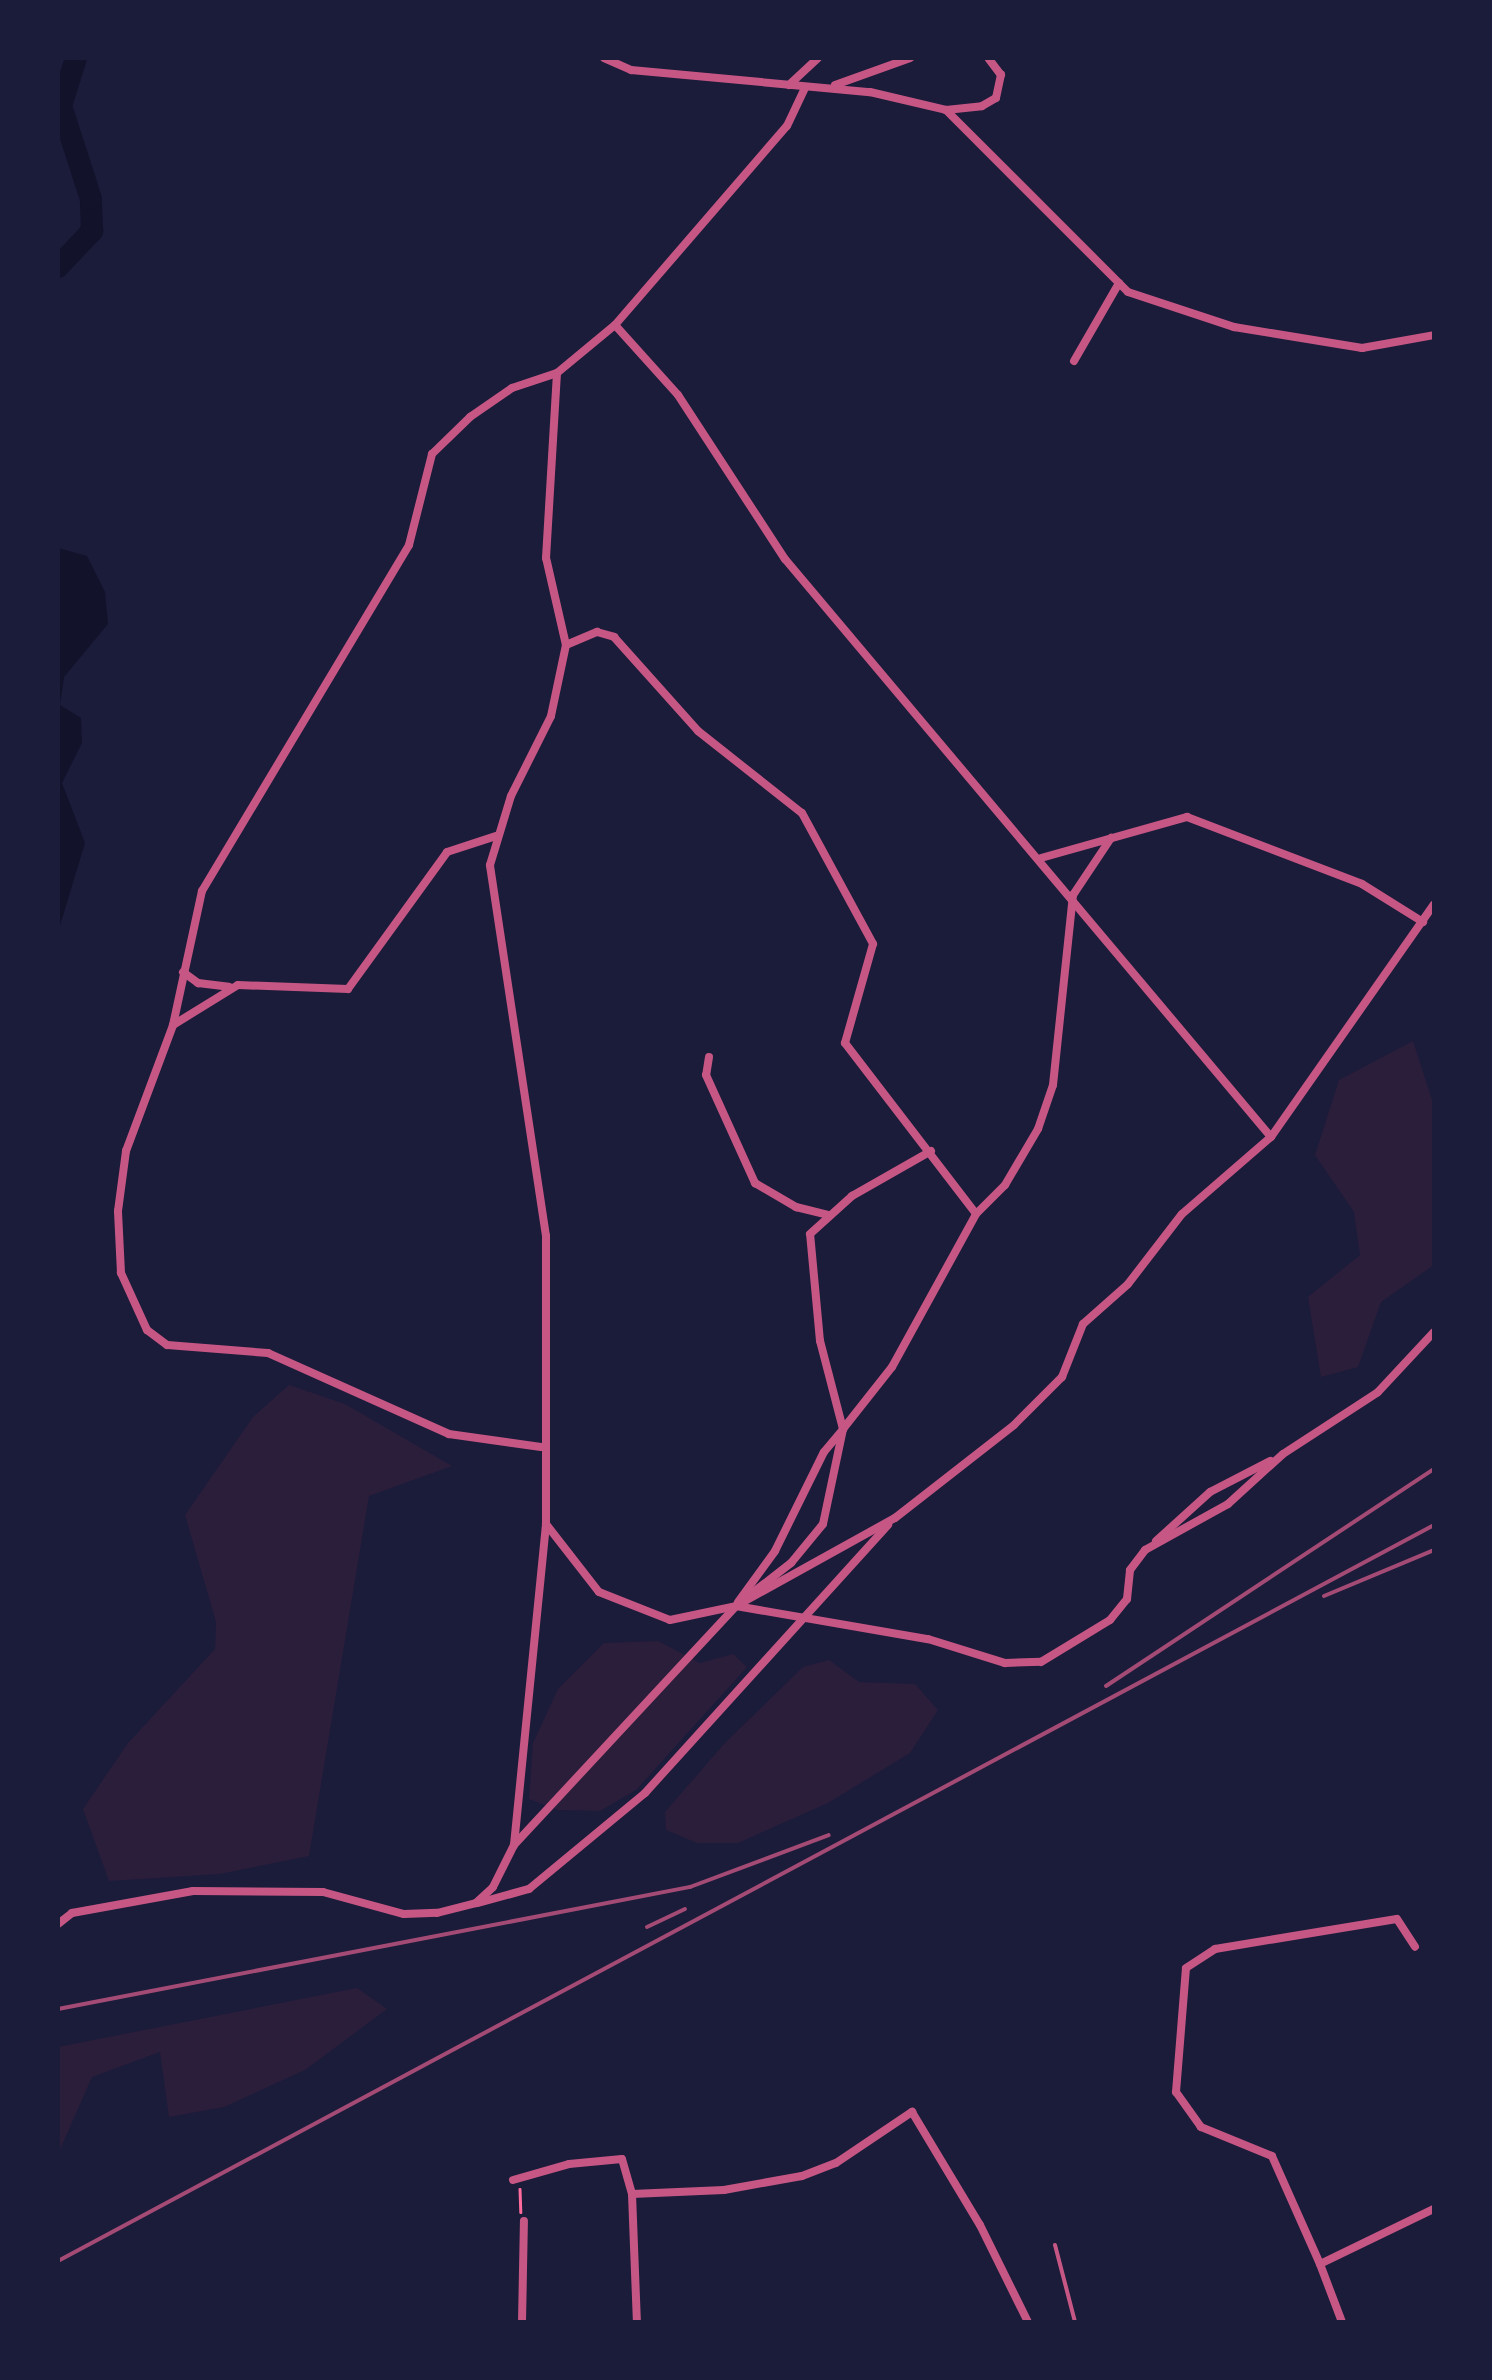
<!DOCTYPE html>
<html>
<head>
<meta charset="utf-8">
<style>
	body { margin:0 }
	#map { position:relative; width:1492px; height:2380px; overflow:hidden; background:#1b1b3a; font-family:Lato,sans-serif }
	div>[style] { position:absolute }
	.green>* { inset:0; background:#2a1e3b }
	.water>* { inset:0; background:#12122b }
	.river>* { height:22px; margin:-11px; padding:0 11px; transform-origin:11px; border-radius:11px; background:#12122b }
	.path>* { height:2.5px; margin:-1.25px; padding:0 1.25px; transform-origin:1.25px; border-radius:1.25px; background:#ff6b9d }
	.service>* { height:4px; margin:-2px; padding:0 2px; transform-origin:2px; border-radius:2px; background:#c65784 }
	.minor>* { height:8px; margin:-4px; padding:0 4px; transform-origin:4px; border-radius:4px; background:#c65784 }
	.rail>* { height:4px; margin:-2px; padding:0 2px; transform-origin:2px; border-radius:2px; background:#a44b75 }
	span { translate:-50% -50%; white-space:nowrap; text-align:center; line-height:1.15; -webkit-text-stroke:10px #1b1b3a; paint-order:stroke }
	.frame { position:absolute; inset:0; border:60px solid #1b1b3a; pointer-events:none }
</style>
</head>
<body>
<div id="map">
	<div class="green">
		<i style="clip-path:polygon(1413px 1041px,1434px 1106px,1434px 1265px,1381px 1302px,1358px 1367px,1321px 1377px,1308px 1297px,1360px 1255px,1354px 1212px,1315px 1155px,1339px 1080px)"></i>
		<i style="clip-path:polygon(289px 1385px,345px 1404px,452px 1466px,369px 1496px,309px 1856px,220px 1874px,109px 1881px,83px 1809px,128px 1743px,215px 1649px,216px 1622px,185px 1515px,253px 1417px)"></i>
		<i style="clip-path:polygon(658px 1641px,700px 1663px,733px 1654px,747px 1667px,636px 1790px,600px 1811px,558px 1810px,529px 1799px,533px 1743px,558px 1689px,604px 1643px)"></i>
		<i style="clip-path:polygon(829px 1660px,859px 1682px,915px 1684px,938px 1710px,910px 1753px,828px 1803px,738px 1843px,697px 1843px,666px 1830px,665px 1812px,724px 1744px,803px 1667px)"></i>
		<i style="clip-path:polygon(357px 1988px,387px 2009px,305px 2070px,224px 2107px,169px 2117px,160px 2052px,92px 2077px,58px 2154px,58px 2047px)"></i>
	</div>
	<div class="water">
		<i style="clip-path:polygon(58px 548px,87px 556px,105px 592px,108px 624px,64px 677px,60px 705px,81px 718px,82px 743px,62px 783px,85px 843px,58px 932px,58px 1011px)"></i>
	</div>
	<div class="river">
		<i style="left:58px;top:267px;width:50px;rotate:-46.6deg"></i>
		<i style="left:92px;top:231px;width:32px;rotate:-92deg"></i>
		<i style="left:91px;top:199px;width:98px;rotate:-107.9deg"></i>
		<i style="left:61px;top:106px;width:50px;rotate:-72.6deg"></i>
	</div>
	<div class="path">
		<i style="left:520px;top:2189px;width:23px;rotate:88deg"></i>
	</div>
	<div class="service">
		<i style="left:1055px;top:2245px;width:80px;rotate:75.4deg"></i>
	</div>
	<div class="minor">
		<i style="left:604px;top:58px;width:30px;rotate:24deg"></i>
		<i style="left:631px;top:70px;width:240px;rotate:5.3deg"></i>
		<i style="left:870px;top:92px;width:78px;rotate:13.3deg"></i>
		<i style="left:946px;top:110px;width:36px;rotate:-6deg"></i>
		<i style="left:982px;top:106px;width:16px;rotate:-30deg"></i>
		<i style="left:996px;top:98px;width:24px;rotate:-78deg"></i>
		<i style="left:1001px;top:75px;width:21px;rotate:-127deg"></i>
		<i style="left:789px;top:85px;width:40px;rotate:-43deg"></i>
		<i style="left:835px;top:85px;width:80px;rotate:-19.8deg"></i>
		<i style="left:946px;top:110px;width:257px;rotate:45deg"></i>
		<i style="left:1128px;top:292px;width:112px;rotate:18.3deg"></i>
		<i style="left:1234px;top:327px;width:130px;rotate:9.3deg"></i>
		<i style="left:1362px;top:348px;width:73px;rotate:-10.2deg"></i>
		<i style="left:615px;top:325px;width:94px;rotate:48deg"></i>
		<i style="left:678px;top:395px;width:196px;rotate:56.9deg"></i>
		<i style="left:785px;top:559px;width:755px;rotate:49.94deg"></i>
		<i style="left:1074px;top:361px;width:90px;rotate:-60deg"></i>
		<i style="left:566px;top:645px;width:34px;rotate:-23deg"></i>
		<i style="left:597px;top:632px;width:18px;rotate:16deg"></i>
		<i style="left:614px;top:637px;width:126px;rotate:48.2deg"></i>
		<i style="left:698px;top:731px;width:132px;rotate:38.3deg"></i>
		<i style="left:802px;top:813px;width:149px;rotate:61.5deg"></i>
		<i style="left:873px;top:944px;width:103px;rotate:105.8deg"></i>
		<i style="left:845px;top:1043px;width:215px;rotate:52.5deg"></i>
		<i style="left:1041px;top:858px;width:152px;rotate:-15.7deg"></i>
		<i style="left:1187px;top:817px;width:187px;rotate:20.9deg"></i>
		<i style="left:1362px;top:884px;width:72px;rotate:31.9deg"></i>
		<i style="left:183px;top:972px;width:19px;rotate:36deg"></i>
		<i style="left:198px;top:983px;width:31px;rotate:7deg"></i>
		<i style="left:173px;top:1025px;width:76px;rotate:-31.6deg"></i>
		<i style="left:238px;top:985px;width:110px;rotate:2.1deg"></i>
		<i style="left:348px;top:989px;width:169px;rotate:-54.1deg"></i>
		<i style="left:447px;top:852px;width:52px;rotate:-18.1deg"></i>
		<i style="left:709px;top:1057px;width:18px;rotate:99deg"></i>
		<i style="left:706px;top:1075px;width:119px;rotate:65.6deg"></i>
		<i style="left:755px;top:1183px;width:48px;rotate:30.3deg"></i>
		<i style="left:796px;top:1207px;width:33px;rotate:14deg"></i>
		<i style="left:541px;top:1447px;width:93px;rotate:-172deg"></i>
		<i style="left:449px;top:1434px;width:198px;rotate:-155.9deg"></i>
		<i style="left:268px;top:1353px;width:101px;rotate:-175.5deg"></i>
		<i style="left:167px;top:1345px;width:25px;rotate:-143deg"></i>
		<i style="left:147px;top:1330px;width:63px;rotate:-114.5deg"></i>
		<i style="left:121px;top:1273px;width:62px;rotate:-92.8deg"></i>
		<i style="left:118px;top:1211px;width:61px;rotate:-82.4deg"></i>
		<i style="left:126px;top:1151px;width:134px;rotate:-69.5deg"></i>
		<i style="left:173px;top:1025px;width:137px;rotate:-77.8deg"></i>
		<i style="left:202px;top:891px;width:403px;rotate:-59.1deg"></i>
		<i style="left:409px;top:545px;width:94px;rotate:-75.8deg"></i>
		<i style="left:432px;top:454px;width:53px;rotate:-44.2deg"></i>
		<i style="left:470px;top:417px;width:51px;rotate:-34.6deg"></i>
		<i style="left:512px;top:388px;width:47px;rotate:-18.4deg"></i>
		<i style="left:557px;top:373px;width:75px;rotate:-39.6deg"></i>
		<i style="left:615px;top:325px;width:263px;rotate:-49.2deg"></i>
		<i style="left:787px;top:126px;width:42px;rotate:-64.7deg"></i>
		<i style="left:546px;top:1524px;width:86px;rotate:52.1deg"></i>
		<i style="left:599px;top:1592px;width:76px;rotate:21.5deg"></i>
		<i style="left:670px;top:1620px;width:67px;rotate:-12deg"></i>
		<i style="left:736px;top:1606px;width:195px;rotate:9.8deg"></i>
		<i style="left:928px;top:1639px;width:81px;rotate:17.3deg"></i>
		<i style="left:1005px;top:1663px;width:36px;rotate:-2deg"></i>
		<i style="left:1041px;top:1662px;width:81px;rotate:-31.3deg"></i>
		<i style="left:1110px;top:1620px;width:27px;rotate:-51deg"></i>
		<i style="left:1127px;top:1599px;width:29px;rotate:-84deg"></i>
		<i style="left:1130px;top:1570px;width:25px;rotate:-53deg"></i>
		<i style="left:1145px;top:1550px;width:95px;rotate:-29deg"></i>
		<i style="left:1228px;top:1504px;width:74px;rotate:-42.3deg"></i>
		<i style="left:1283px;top:1454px;width:113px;rotate:-33.1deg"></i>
		<i style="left:1378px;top:1392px;width:82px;rotate:-47deg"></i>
		<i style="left:1156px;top:1541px;width:73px;rotate:-42.2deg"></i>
		<i style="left:1210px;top:1492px;width:68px;rotate:-27.3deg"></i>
		<i style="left:751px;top:1594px;width:51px;rotate:-37.8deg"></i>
		<i style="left:791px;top:1563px;width:50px;rotate:-50.6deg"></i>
		<i style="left:823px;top:1524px;width:97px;rotate:-78.1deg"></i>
		<i style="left:843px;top:1429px;width:79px;rotate:-51.7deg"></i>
		<i style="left:892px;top:1367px;width:175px;rotate:-61.2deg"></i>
		<i style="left:976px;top:1214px;width:41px;rotate:-45deg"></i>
		<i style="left:1005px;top:1185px;width:65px;rotate:-59.5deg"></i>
		<i style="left:1038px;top:1129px;width:46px;rotate:-71.2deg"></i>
		<i style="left:1053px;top:1085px;width:191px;rotate:-84deg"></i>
		<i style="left:1073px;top:895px;width:69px;rotate:-56.3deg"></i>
		<i style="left:738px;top:1602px;width:63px;rotate:-54deg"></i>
		<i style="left:775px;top:1551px;width:110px;rotate:-63.7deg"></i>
		<i style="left:824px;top:1452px;width:30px;rotate:-50deg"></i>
		<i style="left:843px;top:1429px;width:91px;rotate:-104.6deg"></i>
		<i style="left:820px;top:1341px;width:107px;rotate:-95.3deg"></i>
		<i style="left:810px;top:1234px;width:57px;rotate:-42.1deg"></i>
		<i style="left:852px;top:1196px;width:91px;rotate:-29.7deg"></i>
		<i style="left:514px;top:1845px;width:326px;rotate:-47.1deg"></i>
		<i style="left:736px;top:1606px;width:182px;rotate:-29deg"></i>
		<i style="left:895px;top:1518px;width:151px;rotate:-38deg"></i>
		<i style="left:1014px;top:1425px;width:68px;rotate:-45deg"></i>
		<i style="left:1062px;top:1377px;width:57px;rotate:-68.4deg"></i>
		<i style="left:1083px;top:1324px;width:60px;rotate:-41.6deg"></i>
		<i style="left:1128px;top:1284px;width:88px;rotate:-52.4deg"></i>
		<i style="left:1182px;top:1214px;width:118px;rotate:-40.9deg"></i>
		<i style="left:1271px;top:1137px;width:284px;rotate:-55deg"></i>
		<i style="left:478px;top:1903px;width:53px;rotate:-15.4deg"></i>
		<i style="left:529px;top:1889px;width:151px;rotate:-39.6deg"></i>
		<i style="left:645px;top:1793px;width:362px;rotate:-47.8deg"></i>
		<i style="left:58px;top:1924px;width:18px;rotate:-38deg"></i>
		<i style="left:72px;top:1913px;width:123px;rotate:-10.3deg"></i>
		<i style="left:193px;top:1891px;width:130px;rotate:0.4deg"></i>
		<i style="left:323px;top:1892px;width:84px;rotate:15.2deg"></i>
		<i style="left:404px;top:1914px;width:33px;rotate:-2deg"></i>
		<i style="left:437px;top:1913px;width:40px;rotate:-14.4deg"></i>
		<i style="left:476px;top:1903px;width:23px;rotate:-43deg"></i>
		<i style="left:493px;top:1887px;width:47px;rotate:-63.4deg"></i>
		<i style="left:514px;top:1845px;width:323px;rotate:-84.3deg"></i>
		<i style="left:546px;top:1524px;width:288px;rotate:-90deg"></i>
		<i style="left:546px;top:1236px;width:375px;rotate:-98.6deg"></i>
		<i style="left:490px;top:865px;width:72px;rotate:-73.1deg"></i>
		<i style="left:511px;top:796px;width:89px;rotate:-63.4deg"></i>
		<i style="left:551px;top:716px;width:73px;rotate:-78.1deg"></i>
		<i style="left:566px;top:645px;width:89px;rotate:-102.9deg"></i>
		<i style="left:546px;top:558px;width:185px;rotate:-86.6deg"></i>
		<i style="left:513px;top:2180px;width:58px;rotate:-15.9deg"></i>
		<i style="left:569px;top:2164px;width:53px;rotate:-5.4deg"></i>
		<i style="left:622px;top:2159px;width:36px;rotate:74deg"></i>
		<i style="left:632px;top:2194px;width:128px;rotate:87.8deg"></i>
		<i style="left:632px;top:2194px;width:92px;rotate:-2.5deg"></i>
		<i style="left:724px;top:2190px;width:79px;rotate:-10.2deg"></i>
		<i style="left:802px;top:2176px;width:36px;rotate:-21deg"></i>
		<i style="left:836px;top:2163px;width:92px;rotate:-33.9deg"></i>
		<i style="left:912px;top:2112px;width:132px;rotate:59deg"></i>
		<i style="left:980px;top:2225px;width:108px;rotate:63.7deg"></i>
		<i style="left:1320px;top:2264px;width:118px;rotate:-114deg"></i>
		<i style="left:1272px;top:2156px;width:77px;rotate:-157.8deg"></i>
		<i style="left:1201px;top:2127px;width:43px;rotate:-125.5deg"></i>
		<i style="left:1176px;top:2092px;width:124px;rotate:-85.4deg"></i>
		<i style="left:1186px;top:1968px;width:35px;rotate:-33deg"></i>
		<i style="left:1215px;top:1949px;width:184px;rotate:-9.4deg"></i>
		<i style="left:1397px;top:1919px;width:33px;rotate:57deg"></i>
		<i style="left:522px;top:2322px;width:101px;rotate:-88.9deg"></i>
		<i style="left:1342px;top:2322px;width:62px;rotate:-110.8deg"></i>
		<i style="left:1320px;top:2264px;width:127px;rotate:-25.8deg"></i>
	</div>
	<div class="rail">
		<i style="left:1324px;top:1596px;width:119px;rotate:-22.7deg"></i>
		<i style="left:1106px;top:1686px;width:393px;rotate:-33.5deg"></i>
		<i style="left:647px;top:1927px;width:42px;rotate:-25.3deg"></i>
		<i style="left:58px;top:2009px;width:644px;rotate:-10.93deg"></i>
		<i style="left:690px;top:1887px;width:148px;rotate:-20.5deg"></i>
		<i style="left:58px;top:2261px;width:1560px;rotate:-28.14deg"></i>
	</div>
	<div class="frame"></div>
</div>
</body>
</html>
